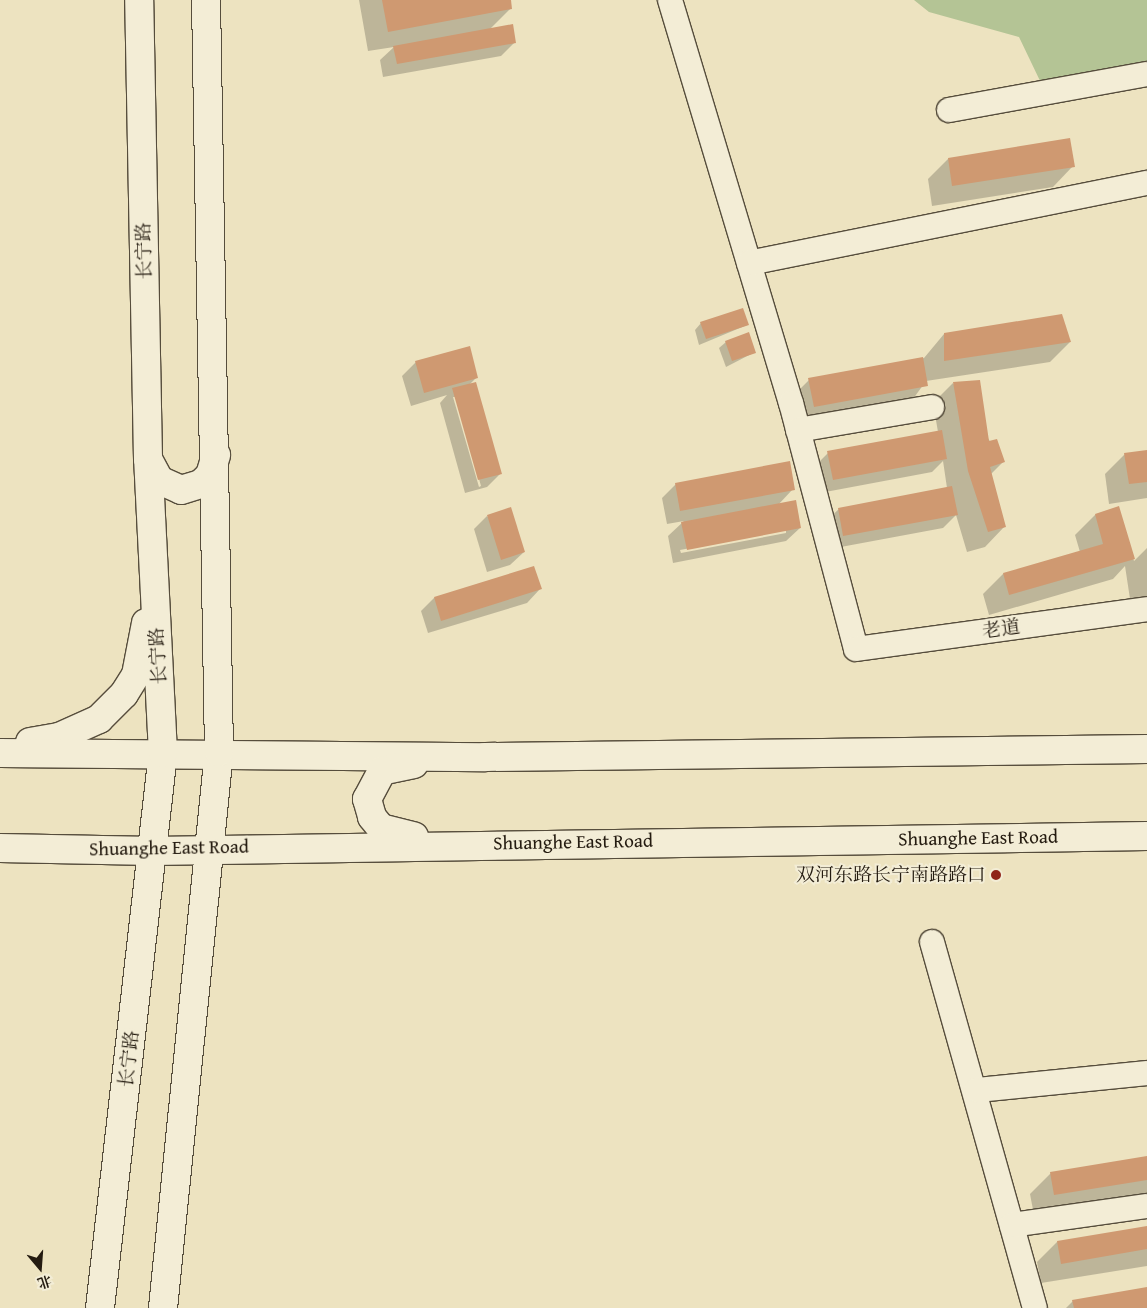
<!DOCTYPE html>
<html>
<head>
<meta charset="utf-8">
<style>
	body { margin:0 }
	#map { position:relative; width:1147px; height:1308px; overflow:hidden; background:#ede3c0; font-family:"Gentium Book Plus","Noto Serif SC",serif }
	div>[style] { position:absolute }
	.green>* { inset:0; background:#b4c495 }
	.shadow>* { inset:0; background:#0003 }
	.building>* { inset:0; background:#cf9971 }
	.roads { filter:drop-shadow(1px 0 #564d3c) drop-shadow(-1px 0 #564d3c) drop-shadow(0 1px #564d3c) drop-shadow(0 -1px #564d3c) }
	.minor>* { height:24px; margin:-12px; padding:0 12px; transform-origin:12px; border-radius:12px; background:#f3edd6 }
	.tertiary>* { height:28px; margin:-14px; padding:0 14px; transform-origin:14px; border-radius:14px; background:#f3edd6 }
	.dots>* { width:14px; height:14px; translate:-50% -50%; box-sizing:border-box; border:2px solid #f3edd6; border-radius:50% }
	span { translate:-50% -50%; white-space:nowrap; text-align:center; line-height:1.15; -webkit-text-stroke:4px #f3edd6; paint-order:stroke }
	.street-label { font-size:19px; color:#241b10 }
	.poi-label { font-size:19px; color:#241b10 }
	.right { translate:-100% -50%; text-align:right }
	.north { position:absolute; left:15px; top:1243px; width:50px; height:50px; -webkit-text-stroke:4px #f3edd6; paint-order:stroke; rotate:162deg; font-size:14px; font-weight:700; line-height:20px; text-align:center; color:#241b10 }
	.north::after { content:''; display:block; margin:auto; width:18px; height:22px; background:#241b10; clip-path:polygon(50% 0,100% 100%,50% 72%,0 100%) }
</style>
</head>
<body>
<div id="map">
	<div class="green">
		<i style="clip-path:polygon(914px 0,1147px 0,1147px 67px,1042px 85px,1019px 37px,929px 12px)"></i>
	</div>
	<div class="shadow">
		<i style="clip-path:polygon(359px 0,509px 0,511px 8px,489px 30px,515px 42px,501px 56px,383px 77px,380px 60px,394px 47px,368px 51px)"></i>
		<i style="clip-path:polygon(948px 159px,1073px 166px,1053px 187px,932px 206px,928px 179px)"></i>
		<i style="clip-path:polygon(701px 323px,747px 325px,699px 345px,695px 330px)"></i>
		<i style="clip-path:polygon(944px 334px,1070px 342px,1050px 362px,926px 381px,913px 399px,801px 420px,796px 393px,809px 380px,924px 358px)"></i>
		<i style="clip-path:polygon(726px 342px,755px 352px,726px 367px,719px 348px)"></i>
		<i style="clip-path:polygon(evenodd,416px 362px,477px 377px,469px 385px,501px 473px,487px 487px,465px 493px,440px 403px,447px 395px,411px 406px,402px 376px,416px 362px,453px 397px,456px 397px,481px 486px,479px 487px,453px 397px)"></i>
		<i style="clip-path:polygon(953px 383px,1003px 462px,991px 474px,1005px 526px,985px 547px,967px 552px,956px 515px,943px 528px,830px 549px,825px 522px,839px 509px,947px 488px,943px 461px,932px 472px,820px 493px,815px 466px,828px 453px,938px 432px,933px 403px)"></i>
		<i style="clip-path:polygon(1147px 451px,1147px 498px,1109px 504px,1105px 474px,1125px 454px)"></i>
		<i style="clip-path:polygon(evenodd,676px 484px,793px 489px,778px 505px,800px 528px,786px 541px,673px 563px,668px 536px,684px 521px,667px 524px,662px 498px,676px 484px,786px 530px,786px 533px,681px 553px,680px 550px,786px 530px)"></i>
		<i style="clip-path:polygon(1118px 508px,1134px 561px,1147px 548px,1147px 596px,1130px 599px,1125px 566px,1113px 579px,989px 615px,983px 594px,1003px 574px,1080px 552px,1075px 535px,1095px 515px)"></i>
		<i style="clip-path:polygon(487px 516px,524px 552px,510px 565px,487px 572px,474px 529px)"></i>
		<i style="clip-path:polygon(540px 589px,527px 603px,428px 633px,421px 611px,434px 598px)"></i>
		<i style="clip-path:polygon(1147px 1157px,1147px 1196px,1034px 1215px,1030px 1194px,1051px 1173px)"></i>
		<i style="clip-path:polygon(1147px 1227px,1147px 1266px,1041px 1283px,1037px 1262px,1057px 1242px)"></i>
		<i style="clip-path:polygon(1147px 1289px,1147px 1308px,1066px 1308px,1073px 1301px)"></i>
	</div>
	<div class="building">
		<i style="clip-path:polygon(382px 0,511px 0,512px 9px,388px 32px)"></i>
		<i style="clip-path:polygon(513px 24px,516px 43px,397px 64px,393px 46px)"></i>
		<i style="clip-path:polygon(1070px 138px,1075px 167px,952px 186px,948px 158px)"></i>
		<i style="clip-path:polygon(743px 308px,749px 325px,706px 339px,700px 322px)"></i>
		<i style="clip-path:polygon(1062px 314px,1071px 342px,944px 361px,944px 333px)"></i>
		<i style="clip-path:polygon(749px 332px,756px 353px,732px 361px,725px 341px)"></i>
		<i style="clip-path:polygon(470px 346px,478px 378px,424px 393px,415px 361px)"></i>
		<i style="clip-path:polygon(923px 357px,928px 386px,814px 407px,808px 378px)"></i>
		<i style="clip-path:polygon(980px 380px,989px 441px,997px 439px,1005px 462px,990px 467px,1006px 527px,988px 532px,968px 471px,953px 382px)"></i>
		<i style="clip-path:polygon(476px 382px,502px 474px,478px 480px,452px 388px)"></i>
		<i style="clip-path:polygon(942px 430px,947px 459px,833px 480px,827px 451px)"></i>
		<i style="clip-path:polygon(1147px 450px,1147px 482px,1129px 484px,1124px 453px)"></i>
		<i style="clip-path:polygon(790px 461px,795px 490px,680px 511px,675px 483px)"></i>
		<i style="clip-path:polygon(952px 486px,958px 515px,843px 536px,838px 508px)"></i>
		<i style="clip-path:polygon(796px 500px,801px 528px,687px 550px,681px 522px)"></i>
		<i style="clip-path:polygon(1119px 506px,1135px 559px,1009px 595px,1003px 573px,1103px 544px,1095px 514px)"></i>
		<i style="clip-path:polygon(511px 507px,525px 552px,501px 560px,487px 515px)"></i>
		<i style="clip-path:polygon(534px 566px,542px 589px,441px 621px,434px 597px)"></i>
		<i style="clip-path:polygon(1147px 1156px,1147px 1180px,1054px 1195px,1050px 1172px)"></i>
		<i style="clip-path:polygon(1147px 1226px,1147px 1249px,1061px 1264px,1057px 1241px)"></i>
		<i style="clip-path:polygon(1147px 1287px,1147px 1308px,1074px 1308px,1072px 1300px)"></i>
	</div>
	<div class="roads">
		<div class="minor">
			<i style="left:670px;top:0;width:421px;rotate:73.3deg"></i>
			<i style="left:791px;top:403px;width:254px;rotate:75.2deg"></i>
			<i style="left:856px;top:649px;width:294px;rotate:-7.8deg"></i>
			<i style="left:949px;top:110px;width:201px;rotate:-10.3deg"></i>
			<i style="left:749px;top:263px;width:406px;rotate:-11.4deg"></i>
			<i style="left:798px;top:430px;width:136px;rotate:-9.7deg"></i>
			<i style="left:932px;top:942px;width:380px;rotate:74.3deg"></i>
			<i style="left:977px;top:1090px;width:171px;rotate:-5.7deg"></i>
			<i style="left:1012px;top:1225px;width:136px;rotate:-8deg"></i>
		</div>
		<div class="tertiary">
			<i style="left:148px;top:459px;width:24px;rotate:62deg"></i>
			<i style="left:159px;top:480px;width:24px;rotate:24deg"></i>
			<i style="left:181px;top:490px;width:21px;rotate:-17deg"></i>
			<i style="left:201px;top:484px;width:13px;rotate:-45deg"></i>
			<i style="left:210px;top:475px;width:21px;rotate:-73deg"></i>
			<i style="left:30px;top:742px;width:29px;rotate:-10deg"></i>
			<i style="left:59px;top:737px;width:44px;rotate:-24.2deg"></i>
			<i style="left:99px;top:719px;width:35px;rotate:-45deg"></i>
			<i style="left:124px;top:694px;width:22px;rotate:-58deg"></i>
			<i style="left:136px;top:675px;width:53px;rotate:-79.1deg"></i>
			<i style="left:0;top:753px;width:485px;rotate:0.5deg"></i>
			<i style="left:485px;top:757px;width:662px;rotate:-0.69deg"></i>
			<i style="left:414px;top:764px;width:33px;rotate:168deg"></i>
			<i style="left:382px;top:771px;width:32px;rotate:118deg"></i>
			<i style="left:367px;top:799px;width:19px;rotate:74deg"></i>
			<i style="left:372px;top:817px;width:14px;rotate:51deg"></i>
			<i style="left:381px;top:828px;width:34px;rotate:14deg"></i>
			<i style="left:0;top:848px;width:153px;rotate:1.1deg"></i>
			<i style="left:153px;top:851px;width:994px;rotate:-0.86deg"></i>
			<i style="left:100px;top:1308px;width:559px;rotate:-83.52deg"></i>
			<i style="left:163px;top:753px;width:294px;rotate:-92.9deg"></i>
			<i style="left:148px;top:459px;width:459px;rotate:-91.1deg"></i>
			<i style="left:163px;top:1308px;width:559px;rotate:-84.25deg"></i>
			<i style="left:219px;top:752px;width:752px;rotate:-90.99deg"></i>
		</div>
	</div>
	<div class="dots">
		<i style="left:996px;top:875px;background:#8f2418"></i>
	</div>
	<div class="street-label">
		<span style="left:144px;top:251px;rotate:-91deg">长宁路</span>
		<span style="left:1001px;top:629px;rotate:-8deg">老道</span>
		<span style="left:158px;top:656px;rotate:-93deg">长宁路</span>
		<span style="left:978px;top:838px;rotate:-1deg">Shuanghe East Road</span>
		<span style="left:573px;top:842px;rotate:-1deg">Shuanghe East Road</span>
		<span style="left:169px;top:848px;rotate:-1deg">Shuanghe East Road</span>
		<span style="left:129px;top:1059px;rotate:-83deg">长宁路</span>
	</div>
	<div class="poi-label">
		<span class="right" style="left:986px;top:875px">双河东路长宁南路路口</span>
	</div>
	<div class="north">北</div>
</div>
</body>
</html>
